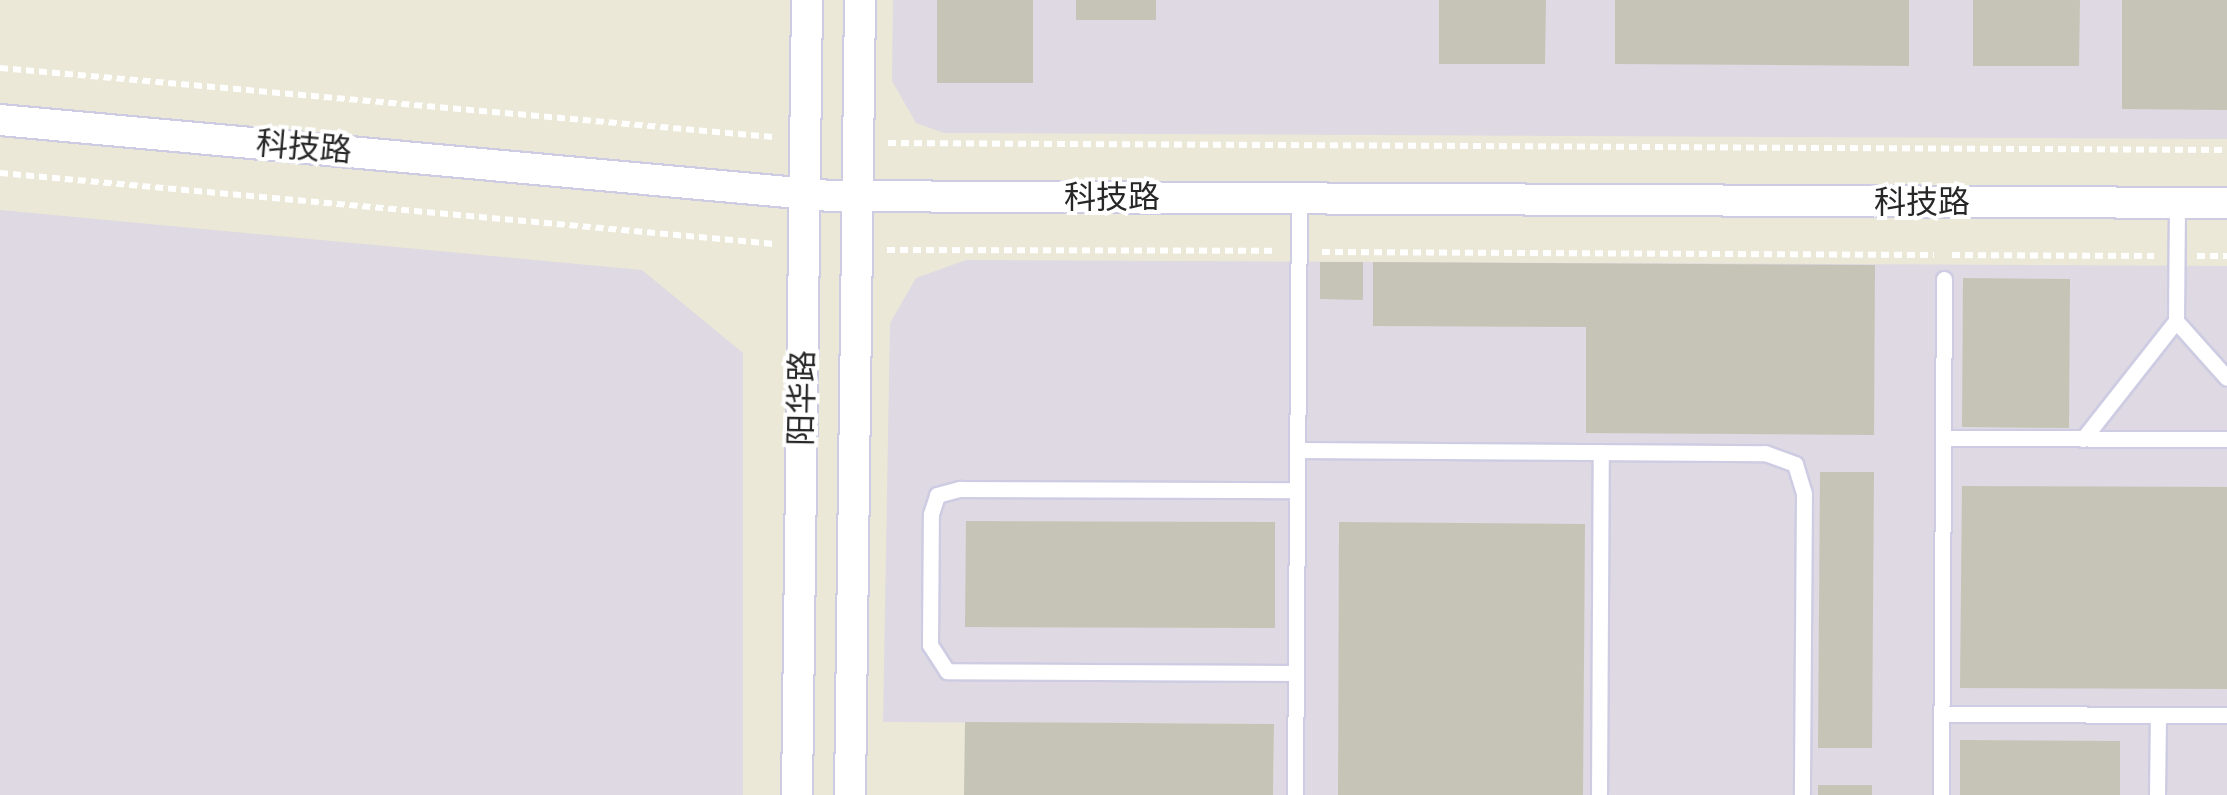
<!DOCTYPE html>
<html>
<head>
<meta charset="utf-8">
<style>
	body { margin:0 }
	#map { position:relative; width:2227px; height:795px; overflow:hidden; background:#ebe8d7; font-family:"Public Sans","Noto Sans SC",sans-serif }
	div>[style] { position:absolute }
	.industrial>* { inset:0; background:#ded9e2 }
	.building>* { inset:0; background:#c6c4b7 }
	.path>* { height:6px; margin-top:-3px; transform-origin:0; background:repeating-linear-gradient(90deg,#fff 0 8px,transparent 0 13px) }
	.roads { filter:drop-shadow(2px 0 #cdcce2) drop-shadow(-2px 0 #cdcce2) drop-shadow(0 2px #cdcce2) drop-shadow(0 -2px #cdcce2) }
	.service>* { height:15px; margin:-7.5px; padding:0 7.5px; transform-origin:7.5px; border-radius:7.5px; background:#fff }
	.minor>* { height:30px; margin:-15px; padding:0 15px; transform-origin:15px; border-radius:15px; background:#fff }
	span { translate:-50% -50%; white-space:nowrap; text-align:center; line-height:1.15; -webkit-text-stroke:8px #fff; paint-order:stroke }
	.street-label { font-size:32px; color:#272727 }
</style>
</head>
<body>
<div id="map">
	<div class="industrial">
		<i style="clip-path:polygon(893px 0,2227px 0,2227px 139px,944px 133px,916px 123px,892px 81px)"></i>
		<i style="clip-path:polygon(0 210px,642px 270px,743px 353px,743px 795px,0 795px)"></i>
		<i style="clip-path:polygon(966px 260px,2227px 266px,2227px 795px,1273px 795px,1274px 724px,883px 722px,890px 323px,916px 278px)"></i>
	</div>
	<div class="building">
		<i style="clip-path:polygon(937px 0,1033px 0,1033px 83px,937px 83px)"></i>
		<i style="clip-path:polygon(1076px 0,1156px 0,1156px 20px,1076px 20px)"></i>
		<i style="clip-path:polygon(1439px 0,1546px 0,1545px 64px,1439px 64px)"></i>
		<i style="clip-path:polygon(1615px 0,1909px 0,1909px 66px,1615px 64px)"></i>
		<i style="clip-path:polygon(1973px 0,2080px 0,2079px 66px,1973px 66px)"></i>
		<i style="clip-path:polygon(2122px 0,2227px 0,2227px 110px,2122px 109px)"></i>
		<i style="clip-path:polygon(1320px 262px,1363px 262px,1363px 300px,1320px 299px)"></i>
		<i style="clip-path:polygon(1373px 262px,1875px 265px,1874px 435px,1586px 433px,1586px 327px,1373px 326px)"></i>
		<i style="clip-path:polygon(1963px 278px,2070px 279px,2069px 428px,1962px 427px)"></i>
		<i style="clip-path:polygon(1820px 472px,1874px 472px,1872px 748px,1818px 748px)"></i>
		<i style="clip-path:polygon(1962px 486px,2227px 487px,2227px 689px,1960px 688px)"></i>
		<i style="clip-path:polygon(966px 521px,1275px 522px,1275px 628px,965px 627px)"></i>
		<i style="clip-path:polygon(1339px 522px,1585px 524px,1583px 795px,1338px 795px)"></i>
		<i style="clip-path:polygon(965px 722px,1274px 724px,1273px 795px,964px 795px)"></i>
		<i style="clip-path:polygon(1960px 740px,2120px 741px,2120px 795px,1960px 795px)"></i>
		<i style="clip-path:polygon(1818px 785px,1872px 785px,1872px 795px,1818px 795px)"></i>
	</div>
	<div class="path">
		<i style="left:0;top:68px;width:776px;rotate:5.1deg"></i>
		<i style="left:888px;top:143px;width:1339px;rotate:0.3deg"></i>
		<i style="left:0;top:173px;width:777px;rotate:5.24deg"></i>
		<i style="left:887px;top:250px;width:387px;rotate:0.1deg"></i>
		<i style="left:1322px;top:252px;width:612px;rotate:0.28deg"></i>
		<i style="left:1952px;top:255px;width:202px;rotate:0.3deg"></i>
		<i style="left:2197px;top:256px;width:30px"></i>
	</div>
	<div class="roads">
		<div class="service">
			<i style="left:2176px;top:321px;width:118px;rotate:-89.5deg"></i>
			<i style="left:1943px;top:438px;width:284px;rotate:0.2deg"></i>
			<i style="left:2083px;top:439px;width:150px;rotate:-51.8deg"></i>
			<i style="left:2176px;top:321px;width:76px;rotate:48.2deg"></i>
			<i style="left:1297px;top:450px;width:468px;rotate:0.4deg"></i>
			<i style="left:1765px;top:453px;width:32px;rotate:20deg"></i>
			<i style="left:1795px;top:464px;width:31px;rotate:73deg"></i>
			<i style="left:1804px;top:494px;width:301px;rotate:90.4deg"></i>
			<i style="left:1295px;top:673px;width:348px;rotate:-179.7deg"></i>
			<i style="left:947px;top:671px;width:31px;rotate:-123deg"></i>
			<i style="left:930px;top:645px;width:131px;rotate:-89.6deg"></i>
			<i style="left:931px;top:514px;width:20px;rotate:-72deg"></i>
			<i style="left:937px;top:495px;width:24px;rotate:-15deg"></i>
			<i style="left:960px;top:489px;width:337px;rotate:0.2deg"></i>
			<i style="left:1941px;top:714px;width:286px;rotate:0.2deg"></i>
			<i style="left:1295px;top:795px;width:597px;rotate:-89.62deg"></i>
			<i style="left:1599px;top:795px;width:343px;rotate:-89.7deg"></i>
			<i style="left:1941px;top:795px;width:516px;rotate:-89.67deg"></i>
			<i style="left:2157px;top:795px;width:80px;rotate:-89.3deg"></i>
		</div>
		<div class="minor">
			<i style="left:0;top:120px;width:834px;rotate:5.23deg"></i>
			<i style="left:831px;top:196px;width:1396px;rotate:0.29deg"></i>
			<i style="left:797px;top:795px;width:795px;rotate:-89.28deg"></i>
			<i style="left:850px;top:795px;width:795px;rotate:-89.28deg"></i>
		</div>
	</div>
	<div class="street-label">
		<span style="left:304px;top:147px;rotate:5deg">科技路</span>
		<span style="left:1112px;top:197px">科技路</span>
		<span style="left:1922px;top:202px">科技路</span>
		<span style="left:802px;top:398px;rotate:-89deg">阳华路</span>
	</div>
</div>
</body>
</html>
